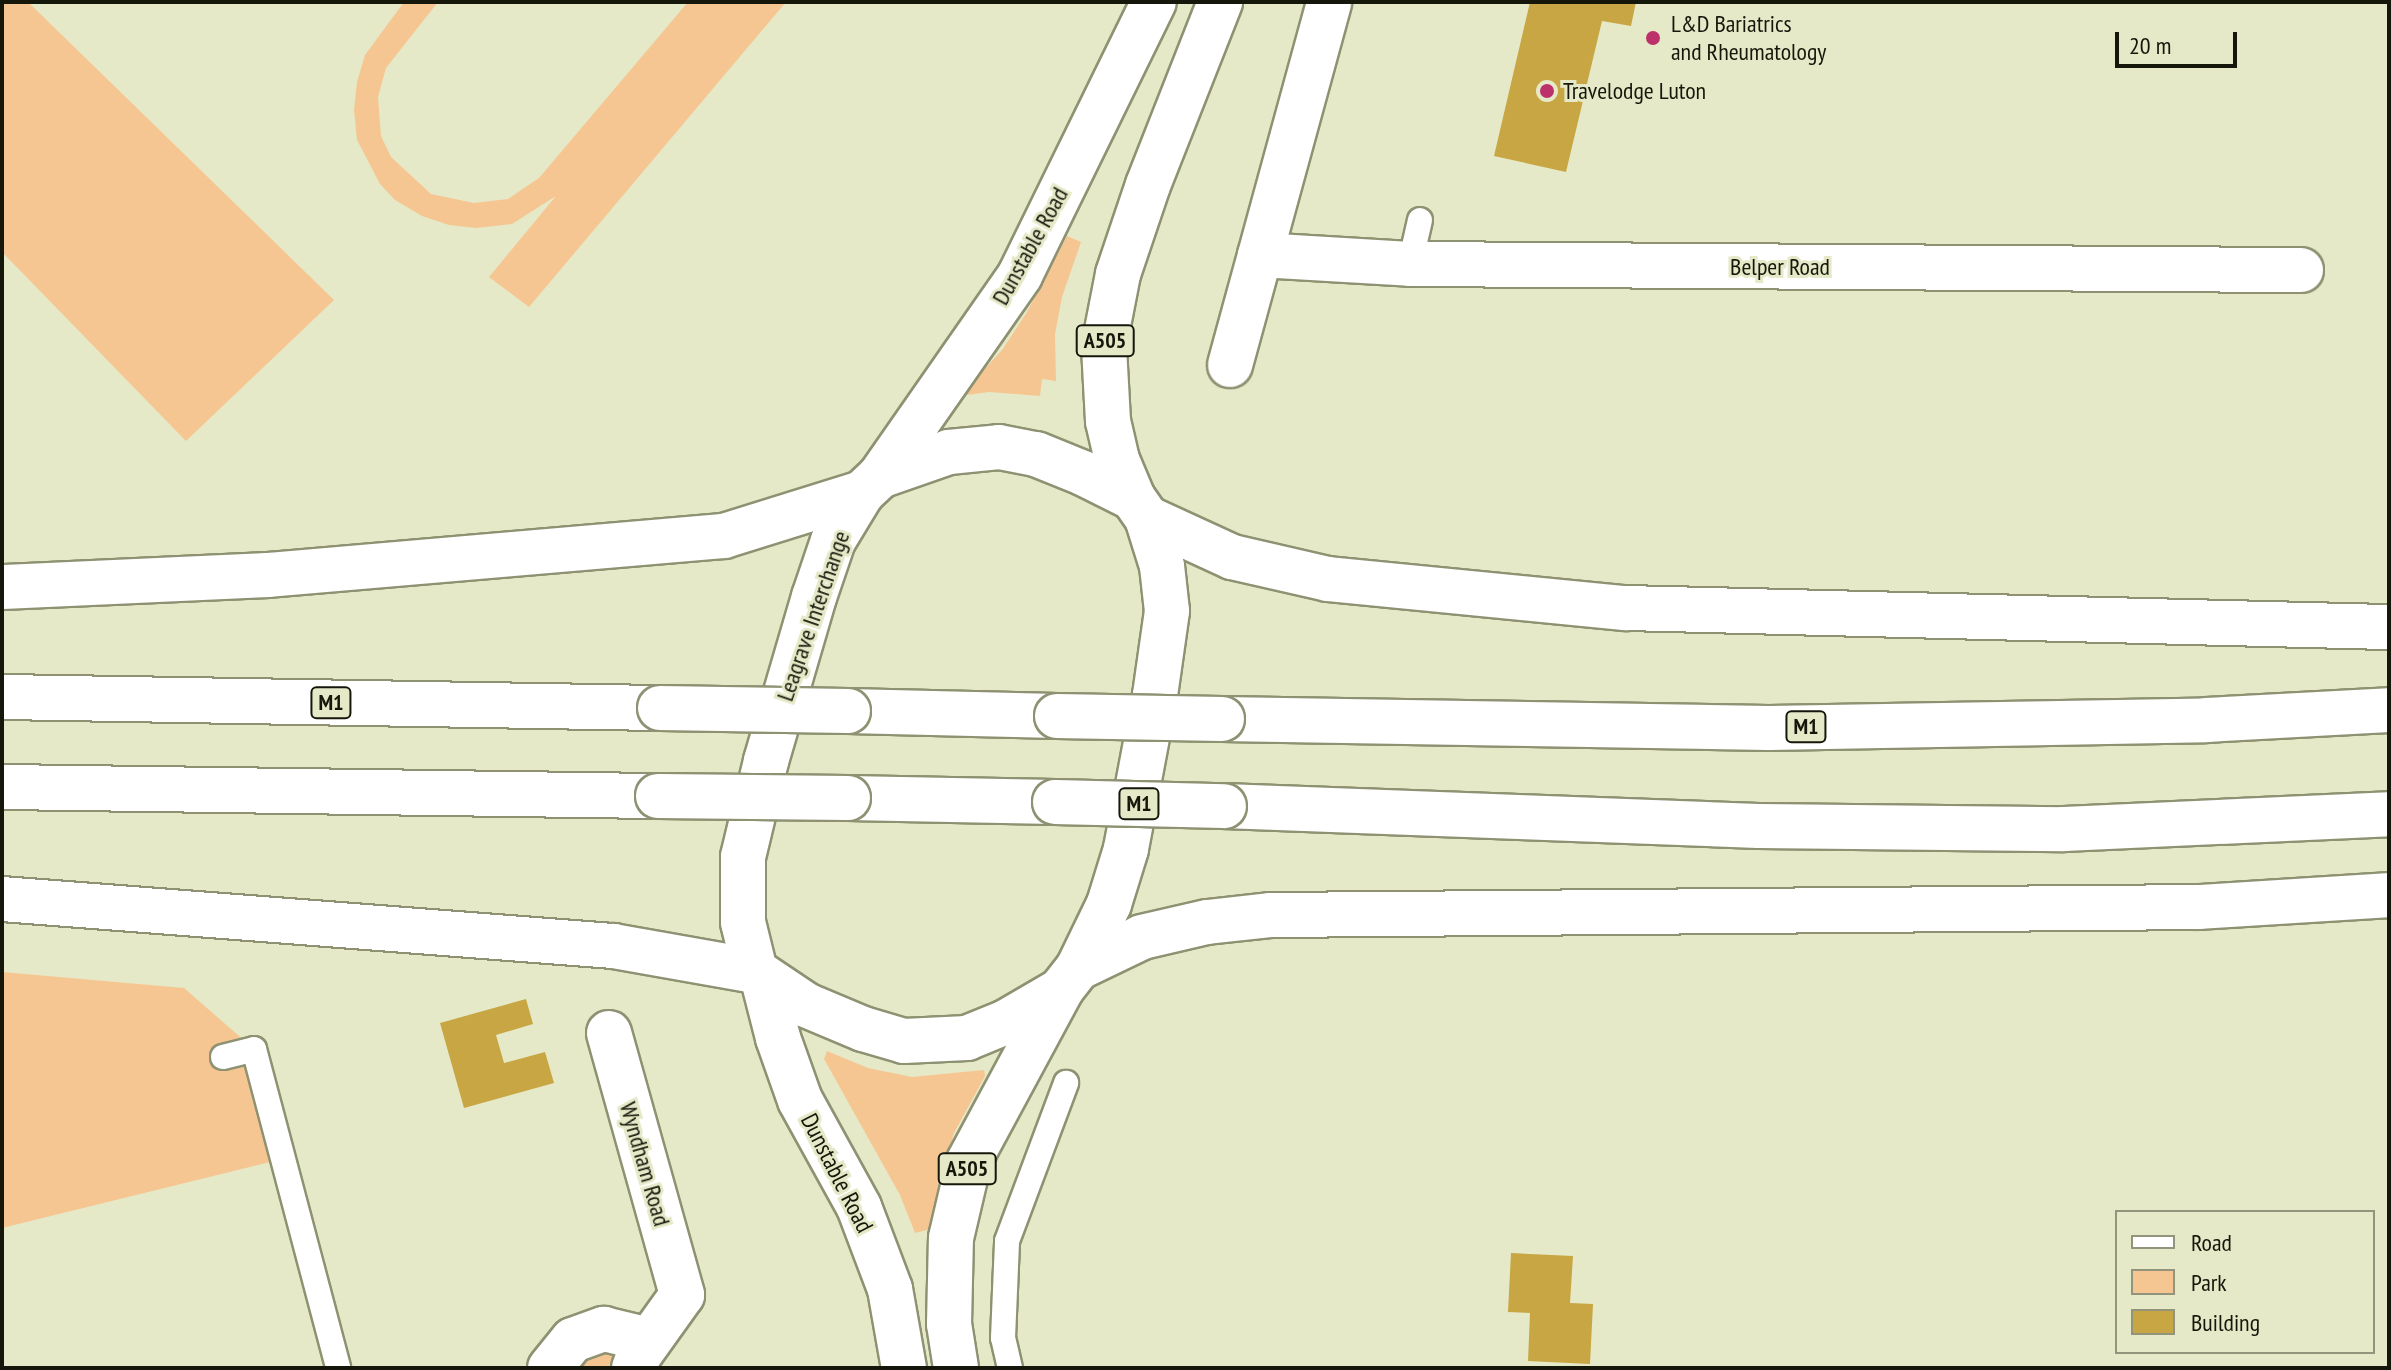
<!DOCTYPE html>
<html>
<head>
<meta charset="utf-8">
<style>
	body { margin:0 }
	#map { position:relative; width:2391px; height:1370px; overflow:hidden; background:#e5e9c7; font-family:"PT Sans Narrow",sans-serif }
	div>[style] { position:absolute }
	.green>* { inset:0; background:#f6c692 }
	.building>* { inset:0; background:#c8a643 }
	.roads { filter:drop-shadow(2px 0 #8e9272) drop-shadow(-2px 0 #8e9272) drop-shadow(0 2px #8e9272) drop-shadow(0 -2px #8e9272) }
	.service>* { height:24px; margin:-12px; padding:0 12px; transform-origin:12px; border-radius:12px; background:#fff }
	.minor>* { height:44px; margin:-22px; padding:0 22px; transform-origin:22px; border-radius:22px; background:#fff }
	.primary>* { height:44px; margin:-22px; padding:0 22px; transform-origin:22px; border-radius:22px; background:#fff }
	.motorway>* { height:44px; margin:-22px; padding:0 22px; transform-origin:22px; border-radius:22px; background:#fff }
	.bridges { filter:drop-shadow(2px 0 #8e9272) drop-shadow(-2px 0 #8e9272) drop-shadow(0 2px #8e9272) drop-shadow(0 -2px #8e9272) }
	.motorway-bridge>* { height:44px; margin:-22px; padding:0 22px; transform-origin:22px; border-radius:22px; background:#fff }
	.dots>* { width:22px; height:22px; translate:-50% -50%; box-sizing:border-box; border:4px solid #e5e9c7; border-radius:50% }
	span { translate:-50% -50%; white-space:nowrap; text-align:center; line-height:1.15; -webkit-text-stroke:6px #e5e9c7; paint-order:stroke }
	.shield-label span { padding:2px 6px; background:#e5e9c7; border:2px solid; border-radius:6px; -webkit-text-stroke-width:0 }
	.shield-label { font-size:22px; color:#16170b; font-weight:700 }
	.poi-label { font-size:24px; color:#16170b }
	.left { translate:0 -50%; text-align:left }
	.street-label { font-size:24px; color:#16170b }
	.frame { position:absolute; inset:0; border:4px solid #16170b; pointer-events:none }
	.legend { position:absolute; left:2115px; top:1210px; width:260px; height:144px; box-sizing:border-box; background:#e5e9c7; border:2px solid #92957c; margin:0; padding:10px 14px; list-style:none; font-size:24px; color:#16170b }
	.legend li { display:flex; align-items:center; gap:16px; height:40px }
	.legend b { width:40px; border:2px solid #92957c }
	.scale { position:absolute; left:2115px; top:32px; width:122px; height:36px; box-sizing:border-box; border:4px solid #16170b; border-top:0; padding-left:10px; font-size:24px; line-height:28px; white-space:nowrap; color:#16170b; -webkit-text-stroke:6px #e5e9c7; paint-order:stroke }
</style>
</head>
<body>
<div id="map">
	<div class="green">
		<i style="clip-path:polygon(28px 2px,334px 300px,186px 441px,2px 252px,2px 3px)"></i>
		<i style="clip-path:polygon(404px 2px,438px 2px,386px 68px,378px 97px,381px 136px,391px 157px,431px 194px,474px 203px,508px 199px,539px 178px,688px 2px,786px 2px,529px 307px,489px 277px,556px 196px,512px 224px,476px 228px,449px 225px,422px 216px,395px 200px,380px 184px,357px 140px,354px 110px,357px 82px,365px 55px)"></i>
		<i style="clip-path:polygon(1067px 236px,1081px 242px,1062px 297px,1055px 334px,1056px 381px,1042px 379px,1040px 396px,989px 392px,967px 395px,969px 386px,1002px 350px,1027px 312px)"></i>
		<i style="clip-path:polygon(2px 972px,184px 988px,254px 1049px,278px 1160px,2px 1228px)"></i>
		<i style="clip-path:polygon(827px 1051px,868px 1068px,912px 1077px,984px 1070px,985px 1076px,954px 1133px,938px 1187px,931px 1229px,915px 1233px,900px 1195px,824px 1059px)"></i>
		<i style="clip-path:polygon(608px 1341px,617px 1368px,579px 1368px,575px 1354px)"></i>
	</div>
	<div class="building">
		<i style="clip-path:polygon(1530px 2px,1636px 2px,1631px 26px,1602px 21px,1566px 172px,1494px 156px)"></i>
		<i style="clip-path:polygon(526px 999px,533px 1024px,496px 1035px,504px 1063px,545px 1052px,554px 1083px,464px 1108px,440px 1023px)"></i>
		<i style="clip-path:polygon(1511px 1253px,1573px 1256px,1570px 1303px,1593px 1304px,1590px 1364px,1528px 1361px,1530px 1313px,1508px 1312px)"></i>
	</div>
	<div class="roads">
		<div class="service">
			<i style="left:1410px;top:264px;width:45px;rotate:-77.2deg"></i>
			<i style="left:223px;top:1057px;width:32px;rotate:-14deg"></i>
			<i style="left:254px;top:1049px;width:330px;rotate:75.2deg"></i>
			<i style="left:1010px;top:1368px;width:31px;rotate:-103deg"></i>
			<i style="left:1003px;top:1338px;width:97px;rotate:-87.6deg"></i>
			<i style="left:1007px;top:1241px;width:169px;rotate:-69.5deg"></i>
		</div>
		<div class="minor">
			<i style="left:1260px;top:255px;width:150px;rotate:3.4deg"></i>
			<i style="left:1410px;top:264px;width:891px;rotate:0.39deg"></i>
			<i style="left:1230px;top:365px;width:376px;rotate:-74.7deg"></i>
			<i style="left:609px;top:1033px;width:272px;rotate:74.4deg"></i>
			<i style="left:682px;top:1295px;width:74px;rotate:125.6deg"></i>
			<i style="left:639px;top:1355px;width:14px;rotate:111deg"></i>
			<i style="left:550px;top:1368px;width:36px;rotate:-51deg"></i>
			<i style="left:573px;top:1340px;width:33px;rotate:-20deg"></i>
			<i style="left:604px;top:1329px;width:46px;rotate:13.7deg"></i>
		</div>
		<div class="primary">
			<i style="left:999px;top:447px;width:38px;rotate:11deg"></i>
			<i style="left:1036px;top:454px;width:51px;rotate:22deg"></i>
			<i style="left:1083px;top:473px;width:56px;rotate:26.6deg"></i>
			<i style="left:1133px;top:498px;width:24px;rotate:55deg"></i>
			<i style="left:1147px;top:518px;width:50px;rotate:72.6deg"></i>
			<i style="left:1162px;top:566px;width:45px;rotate:83.7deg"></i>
			<i style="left:1167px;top:611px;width:85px;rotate:98.1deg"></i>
			<i style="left:1155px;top:695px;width:157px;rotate:100.7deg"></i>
			<i style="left:1126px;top:849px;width:58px;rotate:107.2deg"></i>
			<i style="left:1109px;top:904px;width:71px;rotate:115.8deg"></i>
			<i style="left:1078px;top:968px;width:28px;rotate:128deg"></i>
			<i style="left:1061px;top:990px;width:64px;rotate:149.8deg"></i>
			<i style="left:1006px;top:1022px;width:42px;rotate:157.7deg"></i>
			<i style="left:967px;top:1038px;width:63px;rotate:177.3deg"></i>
			<i style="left:904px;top:1041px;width:43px;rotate:-163.7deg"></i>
			<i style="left:863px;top:1029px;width:62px;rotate:-157.2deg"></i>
			<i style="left:806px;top:1005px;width:61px;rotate:-146.3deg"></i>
			<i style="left:755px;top:971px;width:50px;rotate:-103.8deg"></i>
			<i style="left:743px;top:922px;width:65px;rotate:-90deg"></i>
			<i style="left:743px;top:857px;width:99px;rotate:-76.5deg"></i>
			<i style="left:766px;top:761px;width:171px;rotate:-73.7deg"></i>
			<i style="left:814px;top:597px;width:59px;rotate:-71.3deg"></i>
			<i style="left:833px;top:541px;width:56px;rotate:-58.9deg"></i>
			<i style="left:862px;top:493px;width:25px;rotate:-43deg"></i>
			<i style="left:880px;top:476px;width:73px;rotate:-19.2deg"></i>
			<i style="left:949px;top:452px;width:50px;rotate:-5.7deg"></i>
			<i style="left:880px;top:476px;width:245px;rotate:-55.1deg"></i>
			<i style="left:1020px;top:275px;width:304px;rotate:-63.9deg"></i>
			<i style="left:1133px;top:498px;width:41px;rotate:-112.8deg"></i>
			<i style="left:1117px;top:460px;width:40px;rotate:-103deg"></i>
			<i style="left:1108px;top:421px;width:75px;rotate:-93.1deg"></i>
			<i style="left:1104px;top:346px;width:73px;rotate:-79deg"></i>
			<i style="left:1118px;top:274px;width:94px;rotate:-71.4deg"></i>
			<i style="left:1148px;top:185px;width:197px;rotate:-68.5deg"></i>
			<i style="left:763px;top:979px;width:61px;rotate:75.7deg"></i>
			<i style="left:778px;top:1038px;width:66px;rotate:70.5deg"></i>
			<i style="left:800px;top:1100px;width:122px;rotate:61.1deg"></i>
			<i style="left:859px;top:1207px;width:88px;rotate:69.3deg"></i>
			<i style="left:890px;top:1289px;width:80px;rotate:80deg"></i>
			<i style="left:956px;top:1368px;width:45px;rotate:-99deg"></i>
			<i style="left:949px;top:1324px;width:86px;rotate:-88.7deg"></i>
			<i style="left:951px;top:1238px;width:79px;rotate:-76.8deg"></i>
			<i style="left:969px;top:1161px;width:194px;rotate:-61.7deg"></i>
		</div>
		<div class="motorway">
			<i style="left:1147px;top:518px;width:94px;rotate:24.6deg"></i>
			<i style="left:1232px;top:557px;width:98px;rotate:12.9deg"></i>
			<i style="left:1328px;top:579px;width:299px;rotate:5.6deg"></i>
			<i style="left:1626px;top:608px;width:763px;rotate:1.43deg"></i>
			<i style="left:2px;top:587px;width:266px;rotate:-2.6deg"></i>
			<i style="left:268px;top:575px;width:458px;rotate:-4.9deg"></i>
			<i style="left:724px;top:536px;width:145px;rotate:-17.3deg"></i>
			<i style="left:2px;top:697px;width:658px;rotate:0.96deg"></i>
			<i style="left:848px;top:711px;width:209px;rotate:1.4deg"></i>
			<i style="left:1222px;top:719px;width:547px;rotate:0.94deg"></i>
			<i style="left:1769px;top:728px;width:437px;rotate:-1deg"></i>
			<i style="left:2206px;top:720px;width:183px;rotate:-3.1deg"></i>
			<i style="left:2px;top:787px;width:656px;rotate:0.79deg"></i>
			<i style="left:848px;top:798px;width:207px;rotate:1.1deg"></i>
			<i style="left:1224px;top:806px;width:535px;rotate:2.14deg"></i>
			<i style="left:1759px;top:826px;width:305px;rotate:0.6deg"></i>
			<i style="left:2064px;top:829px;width:325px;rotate:-2.6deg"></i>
			<i style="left:2px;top:899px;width:613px;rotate:4.4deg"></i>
			<i style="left:613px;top:946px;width:144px;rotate:10deg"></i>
			<i style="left:1078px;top:968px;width:71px;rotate:-25.8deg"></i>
			<i style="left:1142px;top:937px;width:67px;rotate:-13deg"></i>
			<i style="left:1207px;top:922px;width:63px;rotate:-6.3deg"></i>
			<i style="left:1270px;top:915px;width:929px;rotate:-0.49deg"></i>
			<i style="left:2199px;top:907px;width:190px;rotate:-3.6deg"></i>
		</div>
	</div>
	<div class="bridges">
		<div class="motorway-bridge">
			<i style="left:660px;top:708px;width:188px;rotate:0.9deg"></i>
			<i style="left:1057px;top:716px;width:165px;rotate:1deg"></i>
			<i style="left:658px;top:796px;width:190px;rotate:0.6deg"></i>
			<i style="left:1055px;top:802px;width:169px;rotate:1.4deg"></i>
		</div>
	</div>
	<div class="dots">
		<i style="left:1653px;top:38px;background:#bc316a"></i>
		<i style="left:1547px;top:91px;background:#bc316a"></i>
	</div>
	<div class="shield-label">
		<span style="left:1105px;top:341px">A505</span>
		<span style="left:331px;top:703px">M1</span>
		<span style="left:1806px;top:727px">M1</span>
		<span style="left:1139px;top:804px">M1</span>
		<span style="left:967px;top:1169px">A505</span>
	</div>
	<div class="poi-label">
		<span class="left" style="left:1671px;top:38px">L&amp;D Bariatrics<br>and Rheumatology</span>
		<span class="left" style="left:1563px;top:91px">Travelodge Luton</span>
	</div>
	<div class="street-label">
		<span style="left:1030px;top:246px;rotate:-61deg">Dunstable Road</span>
		<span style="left:1780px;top:267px">Belper Road</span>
		<span style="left:813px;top:616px;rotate:-71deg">Leagrave Interchange</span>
		<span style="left:645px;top:1164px;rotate:74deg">Wyndham Road</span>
		<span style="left:837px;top:1173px;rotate:63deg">Dunstable Road</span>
	</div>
	<div class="frame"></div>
	<ul class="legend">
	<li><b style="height:10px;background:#fff"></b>Road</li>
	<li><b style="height:22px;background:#f6c692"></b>Park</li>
	<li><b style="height:22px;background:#c8a643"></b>Building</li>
	</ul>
	<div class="scale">20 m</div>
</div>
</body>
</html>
